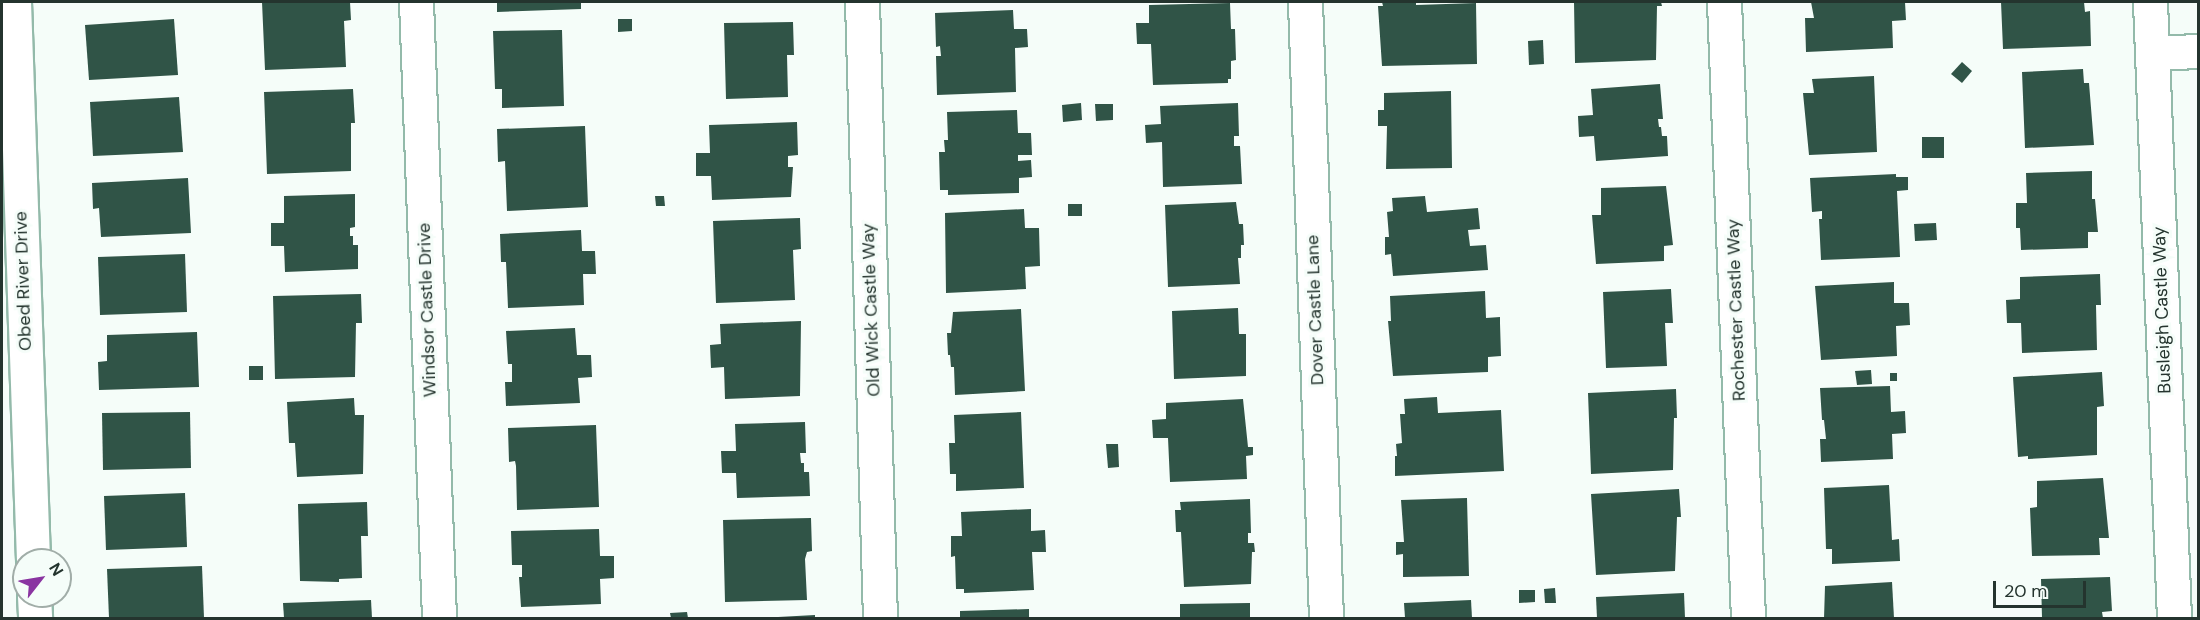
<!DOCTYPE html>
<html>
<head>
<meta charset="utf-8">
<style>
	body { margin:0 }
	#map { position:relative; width:2200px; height:620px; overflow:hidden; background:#f5fdf9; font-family:"DM Sans",sans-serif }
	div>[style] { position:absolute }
	.building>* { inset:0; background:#305447 }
	.roads { filter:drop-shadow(2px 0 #93baaa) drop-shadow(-2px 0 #93baaa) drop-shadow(0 2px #93baaa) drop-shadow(0 -2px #93baaa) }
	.minor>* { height:33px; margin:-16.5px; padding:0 16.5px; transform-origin:16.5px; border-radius:16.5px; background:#fff }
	span { translate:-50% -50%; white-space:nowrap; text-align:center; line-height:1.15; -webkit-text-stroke:6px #f5fdf9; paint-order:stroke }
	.street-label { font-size:18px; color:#24342e }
	.frame { position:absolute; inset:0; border:3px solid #24342e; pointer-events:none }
	.north { position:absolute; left:12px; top:548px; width:60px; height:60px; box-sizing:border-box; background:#f5fdf9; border:2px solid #a1ada8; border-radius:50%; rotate:59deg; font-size:16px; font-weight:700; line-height:24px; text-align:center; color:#24342e }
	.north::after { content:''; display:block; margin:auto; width:21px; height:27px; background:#8a34a1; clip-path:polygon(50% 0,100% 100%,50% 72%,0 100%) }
	.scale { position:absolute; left:1993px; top:581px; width:93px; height:27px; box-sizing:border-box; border:3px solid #24342e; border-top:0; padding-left:8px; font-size:18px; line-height:21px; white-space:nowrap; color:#24342e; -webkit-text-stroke:4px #f5fdf9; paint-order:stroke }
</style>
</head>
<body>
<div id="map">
	<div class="building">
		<i style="clip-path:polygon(262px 2px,350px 2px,351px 20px,344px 21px,346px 67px,265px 70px)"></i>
		<i style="clip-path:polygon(497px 2px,581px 2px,581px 9px,497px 12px)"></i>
		<i style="clip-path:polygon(1382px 2px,1416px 2px,1416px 5px,1476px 3px,1477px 64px,1382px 66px,1378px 6px,1383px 6px)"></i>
		<i style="clip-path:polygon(1574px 2px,1661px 2px,1662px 6px,1657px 6px,1656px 60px,1575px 63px)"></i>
		<i style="clip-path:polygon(1811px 2px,1905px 2px,1906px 20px,1892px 21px,1893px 48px,1806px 52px,1805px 18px,1814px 18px)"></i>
		<i style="clip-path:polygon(2001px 2px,2084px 2px,2085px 12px,2090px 11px,2091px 46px,2003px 49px)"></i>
		<i style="clip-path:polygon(1230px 3px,1231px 29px,1235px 29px,1236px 60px,1231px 61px,1231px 79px,1228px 79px,1228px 83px,1153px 85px,1151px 44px,1137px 44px,1136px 23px,1149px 23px,1149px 5px)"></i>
		<i style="clip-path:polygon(1013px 10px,1014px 29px,1027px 29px,1028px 47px,1015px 48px,1016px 92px,937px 95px,936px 56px,941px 56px,940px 46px,936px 47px,935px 13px)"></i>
		<i style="clip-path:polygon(174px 19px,178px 75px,89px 80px,85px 25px)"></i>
		<i style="clip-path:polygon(618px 19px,632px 19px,632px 31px,618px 32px)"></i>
		<i style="clip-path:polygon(793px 22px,794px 55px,787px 55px,788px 97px,726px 99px,724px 23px)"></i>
		<i style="clip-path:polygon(562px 30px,564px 106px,502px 108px,502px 89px,495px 89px,493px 31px)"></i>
		<i style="clip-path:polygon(1543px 40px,1544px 64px,1529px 65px,1528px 41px)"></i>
		<i style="clip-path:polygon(1962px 62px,1972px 71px,1962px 83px,1951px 74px)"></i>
		<i style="clip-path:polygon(2083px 69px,2084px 83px,2089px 83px,2094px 145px,2025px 148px,2022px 72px)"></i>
		<i style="clip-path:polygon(1874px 76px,1877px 152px,1809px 155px,1803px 93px,1814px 93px,1812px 79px)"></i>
		<i style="clip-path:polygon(1660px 84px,1663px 119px,1658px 119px,1659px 127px,1661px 127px,1662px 136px,1667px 136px,1668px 156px,1596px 161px,1594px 136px,1579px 137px,1578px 116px,1593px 115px,1591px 89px)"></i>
		<i style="clip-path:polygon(353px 89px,355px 123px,351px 123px,351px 171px,267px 174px,264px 92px)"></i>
		<i style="clip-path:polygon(1451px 91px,1452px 168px,1386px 169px,1387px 126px,1378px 126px,1378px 110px,1384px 110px,1384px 93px)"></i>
		<i style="clip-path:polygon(179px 97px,183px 152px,93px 156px,90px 102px)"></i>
		<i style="clip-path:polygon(1081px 103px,1082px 120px,1063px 122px,1062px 105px)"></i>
		<i style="clip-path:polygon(1238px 103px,1239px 136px,1234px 136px,1234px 146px,1240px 146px,1242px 184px,1163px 187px,1162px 142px,1146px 143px,1145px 125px,1161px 124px,1160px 106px)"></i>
		<i style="clip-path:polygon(1095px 104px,1113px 104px,1113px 120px,1096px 121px)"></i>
		<i style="clip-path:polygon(1017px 110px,1018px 133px,1031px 133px,1032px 155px,1018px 155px,1018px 161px,1031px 160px,1032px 177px,1019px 178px,1019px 193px,948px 195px,948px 190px,940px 190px,939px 152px,945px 152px,944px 140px,948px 140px,947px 112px)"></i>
		<i style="clip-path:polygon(797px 122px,798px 155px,788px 156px,788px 167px,793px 167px,791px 197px,712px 200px,711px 176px,696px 176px,696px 153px,710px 153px,709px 125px)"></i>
		<i style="clip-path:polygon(585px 126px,588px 207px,507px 211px,505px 161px,498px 162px,497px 129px)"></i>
		<i style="clip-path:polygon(1922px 137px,1944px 137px,1944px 158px,1922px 158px)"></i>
		<i style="clip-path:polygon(2092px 171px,2092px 199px,2095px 199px,2098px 232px,2088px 232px,2088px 248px,2021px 250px,2020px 228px,2016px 228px,2016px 203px,2027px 203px,2026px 173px)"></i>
		<i style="clip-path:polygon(1896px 174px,1896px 177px,1908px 177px,1908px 190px,1897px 191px,1900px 257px,1821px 260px,1819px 219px,1822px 219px,1822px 211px,1812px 212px,1810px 178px)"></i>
		<i style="clip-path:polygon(188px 178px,191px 233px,101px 237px,99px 208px,93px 209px,92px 183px)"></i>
		<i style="clip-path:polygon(1666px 186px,1673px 245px,1664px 246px,1664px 261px,1596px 264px,1592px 215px,1601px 215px,1601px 188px)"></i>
		<i style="clip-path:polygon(355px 194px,355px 227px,350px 228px,350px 236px,353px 236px,353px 245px,358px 245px,358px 269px,285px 272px,284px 246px,271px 246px,271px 223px,284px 223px,284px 196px)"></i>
		<i style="clip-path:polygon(655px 196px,664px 196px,665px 206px,656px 206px)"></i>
		<i style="clip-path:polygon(1425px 196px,1427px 212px,1478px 208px,1480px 229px,1468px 230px,1470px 246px,1486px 245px,1488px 270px,1393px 276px,1391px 254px,1385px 255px,1385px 237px,1389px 237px,1387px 212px,1393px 211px,1392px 198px)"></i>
		<i style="clip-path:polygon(1236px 202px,1239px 224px,1243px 224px,1244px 245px,1241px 245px,1241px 258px,1238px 258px,1240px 284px,1168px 287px,1165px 205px)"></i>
		<i style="clip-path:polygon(1068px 204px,1082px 204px,1082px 216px,1068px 216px)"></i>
		<i style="clip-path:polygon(1024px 209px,1025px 228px,1039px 228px,1040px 266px,1025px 267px,1026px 289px,946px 293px,945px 213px)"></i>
		<i style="clip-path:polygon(800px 218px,801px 249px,793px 250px,795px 300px,716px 303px,713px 221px)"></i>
		<i style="clip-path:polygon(1936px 223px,1937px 240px,1915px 241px,1914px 224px)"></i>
		<i style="clip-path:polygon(581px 230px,582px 251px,595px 251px,596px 274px,583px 274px,584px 305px,508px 308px,506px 262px,501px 262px,500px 234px)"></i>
		<i style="clip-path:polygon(185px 254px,187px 312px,100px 315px,98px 257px)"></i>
		<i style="clip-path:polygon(2100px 274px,2101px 305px,2096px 305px,2097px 350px,2022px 353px,2021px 323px,2007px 323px,2006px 300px,2020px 299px,2020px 277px)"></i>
		<i style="clip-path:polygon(1894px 282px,1894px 303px,1909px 303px,1910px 325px,1896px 326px,1897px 356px,1821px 360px,1815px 286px)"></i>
		<i style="clip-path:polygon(1671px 289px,1673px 323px,1665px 323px,1667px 366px,1606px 368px,1603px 292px)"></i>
		<i style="clip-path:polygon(1485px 291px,1486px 318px,1500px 317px,1500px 323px,1501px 356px,1488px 357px,1488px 372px,1393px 376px,1388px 321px,1391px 321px,1390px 296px)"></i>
		<i style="clip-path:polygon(361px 294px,362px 323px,356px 323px,355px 377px,275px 379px,273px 296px)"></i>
		<i style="clip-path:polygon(1238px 308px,1239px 334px,1246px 334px,1246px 376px,1174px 379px,1172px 311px)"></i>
		<i style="clip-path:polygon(1021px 309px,1025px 391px,955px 395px,954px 367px,951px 367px,950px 355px,948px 355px,947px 333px,951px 333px,953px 312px)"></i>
		<i style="clip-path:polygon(801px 321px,800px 396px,725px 399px,724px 367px,711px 368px,710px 345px,721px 344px,720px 324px)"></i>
		<i style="clip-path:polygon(575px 328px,577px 355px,591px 355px,592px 377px,578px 378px,580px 403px,506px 406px,505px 382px,512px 382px,512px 364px,508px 364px,506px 331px)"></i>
		<i style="clip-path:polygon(197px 332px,199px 387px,99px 390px,98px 362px,107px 361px,107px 335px)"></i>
		<i style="clip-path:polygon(249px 366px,263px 366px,263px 380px,249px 380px)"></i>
		<i style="clip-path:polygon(1871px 370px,1872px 384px,1857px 385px,1855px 371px)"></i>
		<i style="clip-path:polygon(2102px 372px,2104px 406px,2097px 407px,2097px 455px,2028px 459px,2028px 456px,2018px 457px,2013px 377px)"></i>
		<i style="clip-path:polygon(1890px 373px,1897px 373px,1897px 381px,1890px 381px)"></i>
		<i style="clip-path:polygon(1890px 386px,1891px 412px,1905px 411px,1906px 433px,1892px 434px,1893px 459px,1821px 462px,1820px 439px,1826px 439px,1824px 420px,1822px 420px,1820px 388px)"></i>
		<i style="clip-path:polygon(1676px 389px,1677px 418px,1674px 418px,1673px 470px,1591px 474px,1588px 393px)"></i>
		<i style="clip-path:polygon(1437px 397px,1438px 413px,1501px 410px,1504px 471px,1395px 476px,1395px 456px,1397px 456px,1396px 444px,1402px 443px,1400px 414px,1405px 414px,1404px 399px)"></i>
		<i style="clip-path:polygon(354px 398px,355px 415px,364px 415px,363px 474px,297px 477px,295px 443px,289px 443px,287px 402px)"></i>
		<i style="clip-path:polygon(1243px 399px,1248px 447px,1253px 447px,1253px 455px,1246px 456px,1247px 479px,1170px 482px,1168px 438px,1153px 438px,1152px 420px,1166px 419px,1166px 403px)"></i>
		<i style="clip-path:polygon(190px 412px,191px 468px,103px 470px,102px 413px)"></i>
		<i style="clip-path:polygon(1021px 412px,1024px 488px,956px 491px,956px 474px,950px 474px,949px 443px,955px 443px,954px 415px)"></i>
		<i style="clip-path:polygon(805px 422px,806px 453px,800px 453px,801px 463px,804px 463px,804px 472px,809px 472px,810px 496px,737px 498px,736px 473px,722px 473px,721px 451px,736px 451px,735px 424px)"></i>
		<i style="clip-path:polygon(596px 425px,599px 507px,517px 510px,516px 466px,515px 461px,509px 462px,508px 428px)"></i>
		<i style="clip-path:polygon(1106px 444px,1118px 444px,1119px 467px,1108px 468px)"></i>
		<i style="clip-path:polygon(2103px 478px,2109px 538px,2099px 538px,2100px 555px,2032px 556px,2030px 508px,2037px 507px,2037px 481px)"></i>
		<i style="clip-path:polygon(1889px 485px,1892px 540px,1899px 539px,1900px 561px,1832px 564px,1832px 549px,1826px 549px,1824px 488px)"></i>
		<i style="clip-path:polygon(1679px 489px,1681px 517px,1677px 517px,1675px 571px,1596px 575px,1591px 494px)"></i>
		<i style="clip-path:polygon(185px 493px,187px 547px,106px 550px,104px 496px)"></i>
		<i style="clip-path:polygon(1467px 498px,1469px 576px,1403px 577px,1403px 554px,1396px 555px,1396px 542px,1404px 542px,1401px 500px)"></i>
		<i style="clip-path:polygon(1250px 499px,1251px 533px,1248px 533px,1248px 543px,1254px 543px,1255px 552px,1252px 552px,1251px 584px,1184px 587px,1181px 532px,1176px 532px,1175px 510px,1181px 510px,1180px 502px)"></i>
		<i style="clip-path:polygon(367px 502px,368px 536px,361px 536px,362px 578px,339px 579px,339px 582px,300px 581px,298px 504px)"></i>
		<i style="clip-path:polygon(1031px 509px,1031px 531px,1045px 530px,1046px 552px,1032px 552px,1034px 590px,964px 593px,964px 589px,956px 589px,955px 556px,951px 557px,951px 536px,962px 536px,961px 512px)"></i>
		<i style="clip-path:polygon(811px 518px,812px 551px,807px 552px,805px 559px,807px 600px,725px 602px,723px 520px)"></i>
		<i style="clip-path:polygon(599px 529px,600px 556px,614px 556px,614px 578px,600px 579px,601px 604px,521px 607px,519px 577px,522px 577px,522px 565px,512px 565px,511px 531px)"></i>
		<i style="clip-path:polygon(202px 566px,204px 618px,109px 618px,107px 569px)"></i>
		<i style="clip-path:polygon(2110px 577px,2112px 611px,2102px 612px,2103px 618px,2042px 618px,2041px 579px)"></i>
		<i style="clip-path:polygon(1892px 582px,1894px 618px,1824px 618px,1825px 586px)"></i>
		<i style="clip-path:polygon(1555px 588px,1556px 603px,1545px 603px,1544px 589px)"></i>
		<i style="clip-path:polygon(1519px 590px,1535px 590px,1535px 602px,1519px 603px)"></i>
		<i style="clip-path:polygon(1684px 593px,1685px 618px,1597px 618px,1596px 597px)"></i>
		<i style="clip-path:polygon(371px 600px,372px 618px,284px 618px,283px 603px)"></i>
		<i style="clip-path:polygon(1471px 600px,1472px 618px,1405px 618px,1404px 603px)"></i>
		<i style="clip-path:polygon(1250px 603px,1250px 618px,1180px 618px,1180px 604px)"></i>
		<i style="clip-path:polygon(1029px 609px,1029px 618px,960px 618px,960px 611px)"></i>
		<i style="clip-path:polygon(687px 612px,688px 618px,671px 618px,670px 613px)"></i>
		<i style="clip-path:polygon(815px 615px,815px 618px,778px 618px,778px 617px)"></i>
	</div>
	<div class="roads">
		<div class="minor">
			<i style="left:14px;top:2px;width:558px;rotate:88.05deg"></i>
			<i style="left:416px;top:2px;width:616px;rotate:87.86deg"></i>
			<i style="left:862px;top:2px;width:616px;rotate:88.33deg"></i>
			<i style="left:1305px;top:2px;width:616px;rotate:88.05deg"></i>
			<i style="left:1724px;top:2px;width:616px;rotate:87.77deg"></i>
			<i style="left:2150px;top:2px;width:616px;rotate:87.77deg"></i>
			<i style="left:2152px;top:53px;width:46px;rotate:-2.5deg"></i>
			<i style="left:34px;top:596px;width:22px;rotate:87deg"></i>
		</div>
	</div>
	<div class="street-label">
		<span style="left:23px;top:281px;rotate:-92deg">Obed River Drive</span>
		<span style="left:427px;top:310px;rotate:-92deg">Windsor Castle Drive</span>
		<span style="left:871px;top:310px;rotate:-92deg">Old Wick Castle Way</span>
		<span style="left:1315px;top:310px;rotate:-92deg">Dover Castle Lane</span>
		<span style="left:1736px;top:310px;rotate:-92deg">Rochester Castle Way</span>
		<span style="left:2162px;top:310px;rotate:-92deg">Busleigh Castle Way</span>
	</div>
	<div class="frame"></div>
	<div class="north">N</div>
	<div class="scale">20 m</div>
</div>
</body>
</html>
